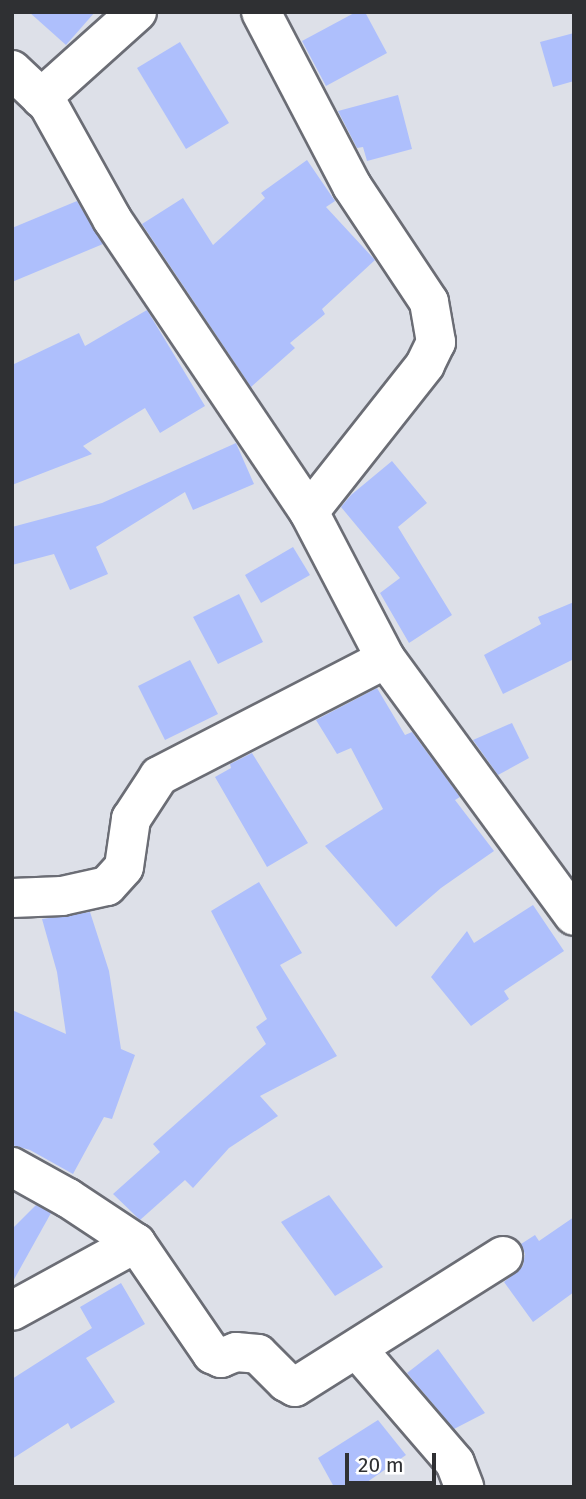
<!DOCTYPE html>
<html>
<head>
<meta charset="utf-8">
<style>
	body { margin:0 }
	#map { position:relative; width:586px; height:1499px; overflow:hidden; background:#dde0e8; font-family:"Fira Sans",sans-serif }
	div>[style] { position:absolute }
	.building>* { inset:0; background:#aebffc }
	.roads { filter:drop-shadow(2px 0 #6b6d75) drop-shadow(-2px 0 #6b6d75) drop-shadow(0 2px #6b6d75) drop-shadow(0 -2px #6b6d75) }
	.minor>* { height:38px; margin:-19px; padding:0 19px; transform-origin:19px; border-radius:19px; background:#fff }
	span { translate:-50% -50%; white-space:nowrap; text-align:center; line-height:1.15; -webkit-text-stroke:6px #fff; paint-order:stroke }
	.frame { position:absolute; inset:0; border:14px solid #2f3033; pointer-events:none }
	.scale { position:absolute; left:345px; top:1453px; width:91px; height:32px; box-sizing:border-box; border:4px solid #2f3033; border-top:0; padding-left:9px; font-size:21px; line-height:24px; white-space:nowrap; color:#2f3033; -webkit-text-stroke:5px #fff; paint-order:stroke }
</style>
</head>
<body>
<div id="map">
	<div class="building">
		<i style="clip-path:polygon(29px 12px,95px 12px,66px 45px)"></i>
		<i style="clip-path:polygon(356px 12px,365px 12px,387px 53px,326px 86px,302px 41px)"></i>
		<i style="clip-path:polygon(574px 33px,574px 81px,553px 87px,540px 42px)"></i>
		<i style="clip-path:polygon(180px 42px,229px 123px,186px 149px,137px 68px)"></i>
		<i style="clip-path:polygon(398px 95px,412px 149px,367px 161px,363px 147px,357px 148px,338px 111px)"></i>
		<i style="clip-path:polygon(307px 160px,335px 201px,326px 207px,375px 260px,322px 309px,325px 314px,290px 343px,295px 348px,251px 387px,142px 224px,183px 198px,213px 245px,265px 198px,261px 193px)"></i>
		<i style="clip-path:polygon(77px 201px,103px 244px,12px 282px,12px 228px)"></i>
		<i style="clip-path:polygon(147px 310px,205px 406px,160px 433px,145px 408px,83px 446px,92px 454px,12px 485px,12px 365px,79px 333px,85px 346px)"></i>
		<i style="clip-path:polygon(236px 443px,254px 484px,193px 510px,185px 492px,96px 547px,108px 574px,70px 590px,54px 554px,12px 565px,12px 527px,102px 503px)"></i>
		<i style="clip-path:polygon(392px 461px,427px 503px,398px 527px,452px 615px,409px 643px,380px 593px,400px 578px,341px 507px,351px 495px)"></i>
		<i style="clip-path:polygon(293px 547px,310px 575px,261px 603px,245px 575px)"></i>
		<i style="clip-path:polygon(239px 594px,263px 642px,218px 664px,193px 617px)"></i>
		<i style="clip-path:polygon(574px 602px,574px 659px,503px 694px,484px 655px,541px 624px,538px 617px)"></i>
		<i style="clip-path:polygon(190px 660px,218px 714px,165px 740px,138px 686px)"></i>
		<i style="clip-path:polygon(377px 688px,405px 735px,412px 732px,460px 797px,455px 800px,494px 851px,441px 888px,396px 927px,325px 846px,383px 809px,351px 748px,337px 754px,316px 720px)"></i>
		<i style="clip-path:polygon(512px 723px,529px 758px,498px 775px,473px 740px)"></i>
		<i style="clip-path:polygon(252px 753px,308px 843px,267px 867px,215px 777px,231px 768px,230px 764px)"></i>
		<i style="clip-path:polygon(259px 882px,302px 953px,280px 965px,337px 1056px,260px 1096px,278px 1116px,229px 1148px,193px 1188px,185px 1180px,140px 1220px,113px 1194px,160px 1152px,153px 1144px,266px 1044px,256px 1027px,267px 1019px,211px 911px)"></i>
		<i style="clip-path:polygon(533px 905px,564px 951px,504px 991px,509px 999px,471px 1026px,431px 977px,467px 931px,474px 943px)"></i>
		<i style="clip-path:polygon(90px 912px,109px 971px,121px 1049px,135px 1055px,112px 1119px,104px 1117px,73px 1174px,30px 1150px,12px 1145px,12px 1010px,66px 1034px,57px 972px,42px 919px)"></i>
		<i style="clip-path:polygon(329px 1195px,383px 1267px,335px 1296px,281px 1222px)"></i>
		<i style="clip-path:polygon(36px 1205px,51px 1213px,12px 1283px,12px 1229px)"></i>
		<i style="clip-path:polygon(574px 1217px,574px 1292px,533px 1322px,504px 1282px,523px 1266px,525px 1254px,521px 1244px,535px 1235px,539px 1241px)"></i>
		<i style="clip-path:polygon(121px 1283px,145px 1324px,86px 1358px,115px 1402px,71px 1429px,68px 1423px,12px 1459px,12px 1379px,92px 1328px,80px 1307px)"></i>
		<i style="clip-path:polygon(438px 1349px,485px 1413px,454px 1429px,407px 1373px)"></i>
		<i style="clip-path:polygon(378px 1420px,406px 1455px,360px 1487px,334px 1487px,318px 1458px)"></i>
	</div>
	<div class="roads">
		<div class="minor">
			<i style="left:261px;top:12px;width:196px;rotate:62.4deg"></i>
			<i style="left:352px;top:186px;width:139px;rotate:56.4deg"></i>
			<i style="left:429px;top:302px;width:41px;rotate:80.1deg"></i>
			<i style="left:436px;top:342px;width:25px;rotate:116deg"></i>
			<i style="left:425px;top:365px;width:187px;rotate:128.3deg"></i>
			<i style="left:12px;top:70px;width:50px;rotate:43.4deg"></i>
			<i style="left:48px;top:104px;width:132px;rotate:60.9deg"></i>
			<i style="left:112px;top:219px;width:353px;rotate:56.1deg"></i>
			<i style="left:309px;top:512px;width:166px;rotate:62.4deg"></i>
			<i style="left:386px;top:659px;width:318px;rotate:53.8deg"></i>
			<i style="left:41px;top:98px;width:129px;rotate:-41.9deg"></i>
			<i style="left:12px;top:898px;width:50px;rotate:-2.3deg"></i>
			<i style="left:62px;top:896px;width:46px;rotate:-12.5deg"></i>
			<i style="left:107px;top:886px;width:25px;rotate:-48deg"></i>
			<i style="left:124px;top:867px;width:49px;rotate:-81.7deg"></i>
			<i style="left:131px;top:819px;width:51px;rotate:-56.9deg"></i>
			<i style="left:159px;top:776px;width:255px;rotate:-27.3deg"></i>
			<i style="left:12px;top:1167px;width:64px;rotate:29deg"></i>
			<i style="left:68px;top:1198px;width:82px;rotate:33.5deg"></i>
			<i style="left:136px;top:1243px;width:141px;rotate:151.3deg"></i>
			<i style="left:136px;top:1243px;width:135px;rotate:55.6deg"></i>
			<i style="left:212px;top:1354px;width:10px;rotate:24deg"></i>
			<i style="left:221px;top:1358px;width:16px;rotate:-22deg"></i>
			<i style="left:236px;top:1352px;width:22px;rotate:5deg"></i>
			<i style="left:258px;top:1354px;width:40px;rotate:45deg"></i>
			<i style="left:286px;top:1382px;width:10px;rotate:29deg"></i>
			<i style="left:295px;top:1387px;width:246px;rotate:-32.2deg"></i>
			<i style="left:357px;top:1349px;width:150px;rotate:49.3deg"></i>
			<i style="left:455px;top:1463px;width:26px;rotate:69deg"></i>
		</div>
	</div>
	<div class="frame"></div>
	<div class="scale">20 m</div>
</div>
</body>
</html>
